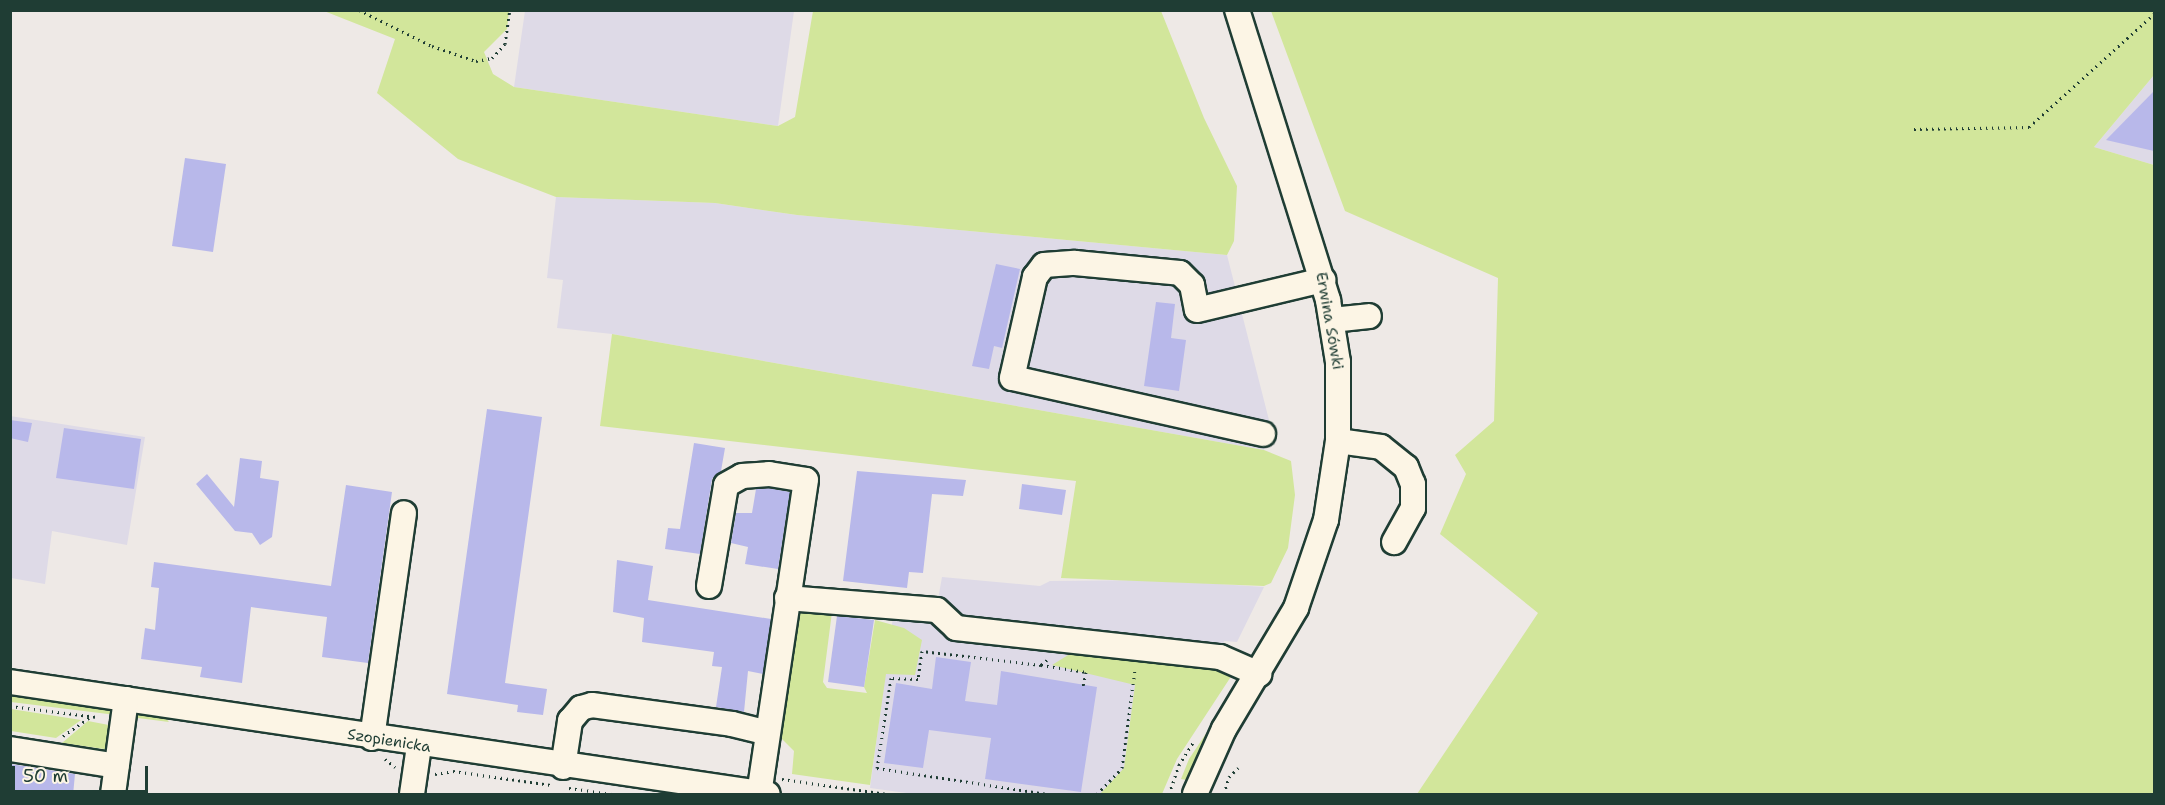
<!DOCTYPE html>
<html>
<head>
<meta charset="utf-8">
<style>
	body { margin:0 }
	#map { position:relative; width:2165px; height:805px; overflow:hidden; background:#eee9e6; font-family:"Shantell Sans",sans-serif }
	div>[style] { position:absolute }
	.built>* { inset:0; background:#dedae7 }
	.green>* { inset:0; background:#d2e69b }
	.building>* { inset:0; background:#b8b8ea }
	.path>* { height:3px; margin-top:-1.5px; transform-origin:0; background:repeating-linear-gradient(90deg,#1f3d34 0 1.5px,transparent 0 6px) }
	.roads { filter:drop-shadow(2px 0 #1f3d34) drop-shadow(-2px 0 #1f3d34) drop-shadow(0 2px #1f3d34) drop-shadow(0 -2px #1f3d34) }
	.minor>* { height:24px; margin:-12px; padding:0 12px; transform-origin:12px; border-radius:12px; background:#fcf5e5 }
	span { translate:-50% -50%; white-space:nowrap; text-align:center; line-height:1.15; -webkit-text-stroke:5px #fcf5e5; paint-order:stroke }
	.street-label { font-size:15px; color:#1f3d34 }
	.frame { position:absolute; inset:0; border:12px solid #1f3d34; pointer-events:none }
	.scale { position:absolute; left:12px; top:766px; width:136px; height:27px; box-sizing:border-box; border:3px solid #1f3d34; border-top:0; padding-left:8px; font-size:18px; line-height:21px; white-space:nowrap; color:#1f3d34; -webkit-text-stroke:4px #fcf5e5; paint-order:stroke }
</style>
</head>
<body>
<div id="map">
	<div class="built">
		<i style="clip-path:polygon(525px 11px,794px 11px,778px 126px,514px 87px)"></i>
		<i style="clip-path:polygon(2154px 75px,2154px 165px,2094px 147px)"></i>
		<i style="clip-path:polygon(556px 197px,715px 203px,797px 215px,1227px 255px,1271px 428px,1264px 450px,612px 334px,557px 328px,563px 280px,547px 278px)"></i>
		<i style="clip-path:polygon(10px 416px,145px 437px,127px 545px,52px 531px,45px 584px,11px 578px)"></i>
		<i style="clip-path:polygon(942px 577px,1040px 586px,1050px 581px,1159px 580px,1264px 587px,1237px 642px,1224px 641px,1218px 675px,1143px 794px,914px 794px,870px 788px,893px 617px,934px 622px)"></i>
	</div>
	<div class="green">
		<i style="clip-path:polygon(324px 11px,509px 11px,507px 29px,484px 52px,493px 74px,514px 87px,778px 126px,795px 117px,813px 11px,1161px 11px,1204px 118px,1237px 186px,1234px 241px,1227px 255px,797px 215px,715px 203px,556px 197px,458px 159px,377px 93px,395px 39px)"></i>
		<i style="clip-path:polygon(1271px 11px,2154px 11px,2154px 75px,2094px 147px,2154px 165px,2154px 794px,1417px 794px,1538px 613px,1440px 534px,1466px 474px,1455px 455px,1494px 421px,1498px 278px,1345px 211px)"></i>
		<i style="clip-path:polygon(612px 334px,1264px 450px,1291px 461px,1295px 495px,1288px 548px,1271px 583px,1264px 586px,1061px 578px,1076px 481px,600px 426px)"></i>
		<i style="clip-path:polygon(798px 607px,832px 612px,823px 682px,827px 688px,867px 693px,864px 687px,875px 620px,904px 628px,922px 640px,915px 675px,886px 674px,870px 785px,792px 774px,794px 751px,778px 735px)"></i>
		<i style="clip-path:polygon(1078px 649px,1223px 669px,1232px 675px,1177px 759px,1162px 794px,1100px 794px,1124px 768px,1135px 685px,1052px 665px)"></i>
		<i style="clip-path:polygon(11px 692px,110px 707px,116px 715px,11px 702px)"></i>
		<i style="clip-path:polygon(11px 709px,81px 720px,56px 738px,11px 731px)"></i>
		<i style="clip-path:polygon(138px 711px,163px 715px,169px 722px,130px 717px)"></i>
		<i style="clip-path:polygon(88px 721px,114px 726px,111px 750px,62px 743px)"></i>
		<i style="clip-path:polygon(1211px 726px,1192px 781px,1181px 779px,1189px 759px)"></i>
	</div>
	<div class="building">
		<i style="clip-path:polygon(2154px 91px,2154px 151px,2106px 140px)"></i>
		<i style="clip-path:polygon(185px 158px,226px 164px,213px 252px,172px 246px)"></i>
		<i style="clip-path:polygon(996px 264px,1020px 269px,1002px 348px,994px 346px,989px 369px,972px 366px)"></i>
		<i style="clip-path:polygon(1156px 302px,1175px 304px,1171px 338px,1186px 340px,1179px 391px,1144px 386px)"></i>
		<i style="clip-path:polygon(487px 409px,542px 417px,505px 683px,547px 689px,543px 715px,517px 712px,518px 705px,447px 694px)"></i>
		<i style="clip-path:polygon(10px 420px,32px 423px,28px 442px,10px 438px)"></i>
		<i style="clip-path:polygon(64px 428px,141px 439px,134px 489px,56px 478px)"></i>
		<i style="clip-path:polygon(694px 443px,725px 448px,721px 471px,712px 479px,700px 554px,665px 549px,668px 528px,680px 529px)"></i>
		<i style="clip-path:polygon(240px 458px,262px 461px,260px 478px,279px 481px,272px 537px,260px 545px,252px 533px,235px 531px,196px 484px,207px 474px,234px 507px)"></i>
		<i style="clip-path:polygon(857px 471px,966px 480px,963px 496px,932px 494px,923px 573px,909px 572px,907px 588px,843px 581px)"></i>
		<i style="clip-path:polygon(1022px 484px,1066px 490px,1062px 515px,1019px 509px)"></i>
		<i style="clip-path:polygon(346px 485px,392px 492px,368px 663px,322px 657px,327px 617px,251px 607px,242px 683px,200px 677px,202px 667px,141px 659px,145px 628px,155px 630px,159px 588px,151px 587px,154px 562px,331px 586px)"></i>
		<i style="clip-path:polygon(768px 488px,790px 492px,778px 569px,745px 564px,748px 547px,731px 543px,736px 513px,752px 513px,756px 489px)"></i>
		<i style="clip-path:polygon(617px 560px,653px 566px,648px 600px,771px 619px,763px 674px,748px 671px,744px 712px,716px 707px,722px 667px,712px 666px,714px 652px,642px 642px,644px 618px,613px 612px)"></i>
		<i style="clip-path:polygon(837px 616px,874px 620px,864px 687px,828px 682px)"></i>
		<i style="clip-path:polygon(936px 657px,971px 662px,965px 701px,997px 705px,1001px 671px,1097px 687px,1081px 792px,985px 779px,991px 738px,929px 730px,923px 768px,884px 763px,896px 683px,932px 689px)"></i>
		<i style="clip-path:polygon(10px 764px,75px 774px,73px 795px,10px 795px)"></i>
	</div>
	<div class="path">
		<i style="left:359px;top:10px;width:81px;rotate:26.3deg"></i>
		<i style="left:432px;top:46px;width:46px;rotate:18.8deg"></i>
		<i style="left:476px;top:61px;width:16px;rotate:-11deg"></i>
		<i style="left:492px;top:58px;width:19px;rotate:-47deg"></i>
		<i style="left:505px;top:44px;width:34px;rotate:-82deg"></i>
		<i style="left:1914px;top:129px;width:115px;rotate:-1deg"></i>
		<i style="left:2029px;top:127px;width:169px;rotate:-42.1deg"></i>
		<i style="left:1047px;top:660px;width:8px;rotate:140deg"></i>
		<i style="left:1041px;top:665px;width:46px;rotate:8.8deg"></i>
		<i style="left:1086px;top:672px;width:14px;rotate:102deg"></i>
		<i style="left:1041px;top:665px;width:120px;rotate:-173.3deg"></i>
		<i style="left:922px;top:651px;width:28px;rotate:98deg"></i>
		<i style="left:918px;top:679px;width:27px;rotate:-178deg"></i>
		<i style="left:891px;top:678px;width:91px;rotate:98.8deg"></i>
		<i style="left:877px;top:768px;width:172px;rotate:8.7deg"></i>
		<i style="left:10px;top:706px;width:88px;rotate:7.2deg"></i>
		<i style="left:63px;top:736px;width:32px;rotate:-35deg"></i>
		<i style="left:385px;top:759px;width:13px;rotate:39deg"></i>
		<i style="left:435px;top:774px;width:18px;rotate:-9deg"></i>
		<i style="left:453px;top:771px;width:99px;rotate:8.1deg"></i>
		<i style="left:782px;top:779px;width:106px;rotate:8.1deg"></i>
		<i style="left:569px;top:788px;width:43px;rotate:7.9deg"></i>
		<i style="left:1097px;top:794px;width:36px;rotate:-46deg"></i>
		<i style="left:1122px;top:768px;width:100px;rotate:-82.5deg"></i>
		<i style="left:1169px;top:794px;width:31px;rotate:-71deg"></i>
		<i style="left:1179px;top:765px;width:28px;rotate:-58deg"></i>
		<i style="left:1224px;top:794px;width:18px;rotate:-74deg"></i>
		<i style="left:1229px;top:777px;width:13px;rotate:-45deg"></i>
	</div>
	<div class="roads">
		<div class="minor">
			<i style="left:1332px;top:320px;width:37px;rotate:-6deg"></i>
			<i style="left:1263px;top:434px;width:257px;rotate:-167.4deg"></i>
			<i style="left:1012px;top:378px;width:104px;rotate:-77.2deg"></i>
			<i style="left:1035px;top:277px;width:15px;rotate:-53deg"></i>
			<i style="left:1044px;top:265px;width:31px;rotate:-4deg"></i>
			<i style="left:1075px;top:263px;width:105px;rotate:5.4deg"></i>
			<i style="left:1180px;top:273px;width:17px;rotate:45deg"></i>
			<i style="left:1192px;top:285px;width:25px;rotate:79deg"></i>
			<i style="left:1197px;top:310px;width:130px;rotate:-13.4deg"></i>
			<i style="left:1338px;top:441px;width:43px;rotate:7.9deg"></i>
			<i style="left:1381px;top:447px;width:32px;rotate:39deg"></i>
			<i style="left:1406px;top:467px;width:18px;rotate:68deg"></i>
			<i style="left:1413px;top:484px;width:24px;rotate:90deg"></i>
			<i style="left:1413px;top:508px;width:39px;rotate:119deg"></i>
			<i style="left:709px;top:586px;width:102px;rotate:-80.4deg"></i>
			<i style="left:726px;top:485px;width:18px;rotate:-29deg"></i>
			<i style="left:742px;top:476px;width:27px;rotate:-4deg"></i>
			<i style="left:769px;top:474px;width:37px;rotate:9deg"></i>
			<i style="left:806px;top:480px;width:317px;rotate:98.5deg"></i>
			<i style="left:787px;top:598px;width:150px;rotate:4.6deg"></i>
			<i style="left:937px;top:610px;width:26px;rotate:43deg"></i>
			<i style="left:956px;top:628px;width:266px;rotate:6.3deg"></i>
			<i style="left:1220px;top:657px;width:43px;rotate:23.6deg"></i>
			<i style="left:10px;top:682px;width:766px;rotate:8.41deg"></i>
			<i style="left:372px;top:738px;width:227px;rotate:-81.9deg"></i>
			<i style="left:10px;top:749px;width:108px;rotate:9deg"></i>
			<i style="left:563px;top:767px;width:47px;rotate:-81.3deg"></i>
			<i style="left:570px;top:721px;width:17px;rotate:-50deg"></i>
			<i style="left:581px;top:708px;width:11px;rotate:-15deg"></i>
			<i style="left:592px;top:705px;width:141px;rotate:7.7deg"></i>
			<i style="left:732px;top:724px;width:36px;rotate:14deg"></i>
			<i style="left:113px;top:794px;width:96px;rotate:-82.2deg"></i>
			<i style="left:412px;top:794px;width:49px;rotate:-81.7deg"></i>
			<i style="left:1195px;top:794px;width:71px;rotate:-66deg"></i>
			<i style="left:1224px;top:729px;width:141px;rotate:-59.2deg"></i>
			<i style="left:1296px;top:608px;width:93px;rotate:-71.2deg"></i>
			<i style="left:1326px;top:520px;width:80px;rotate:-81.4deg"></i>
			<i style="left:1338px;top:441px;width:79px;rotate:-90deg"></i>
			<i style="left:1338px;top:362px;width:63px;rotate:-99.2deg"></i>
			<i style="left:1328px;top:300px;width:304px;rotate:-107.4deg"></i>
		</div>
	</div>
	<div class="street-label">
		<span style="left:1329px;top:321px;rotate:80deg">Erwina Sówki</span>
		<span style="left:389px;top:741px;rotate:9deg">Szopienicka</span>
	</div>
	<div class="frame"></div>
	<div class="scale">50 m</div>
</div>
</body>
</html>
